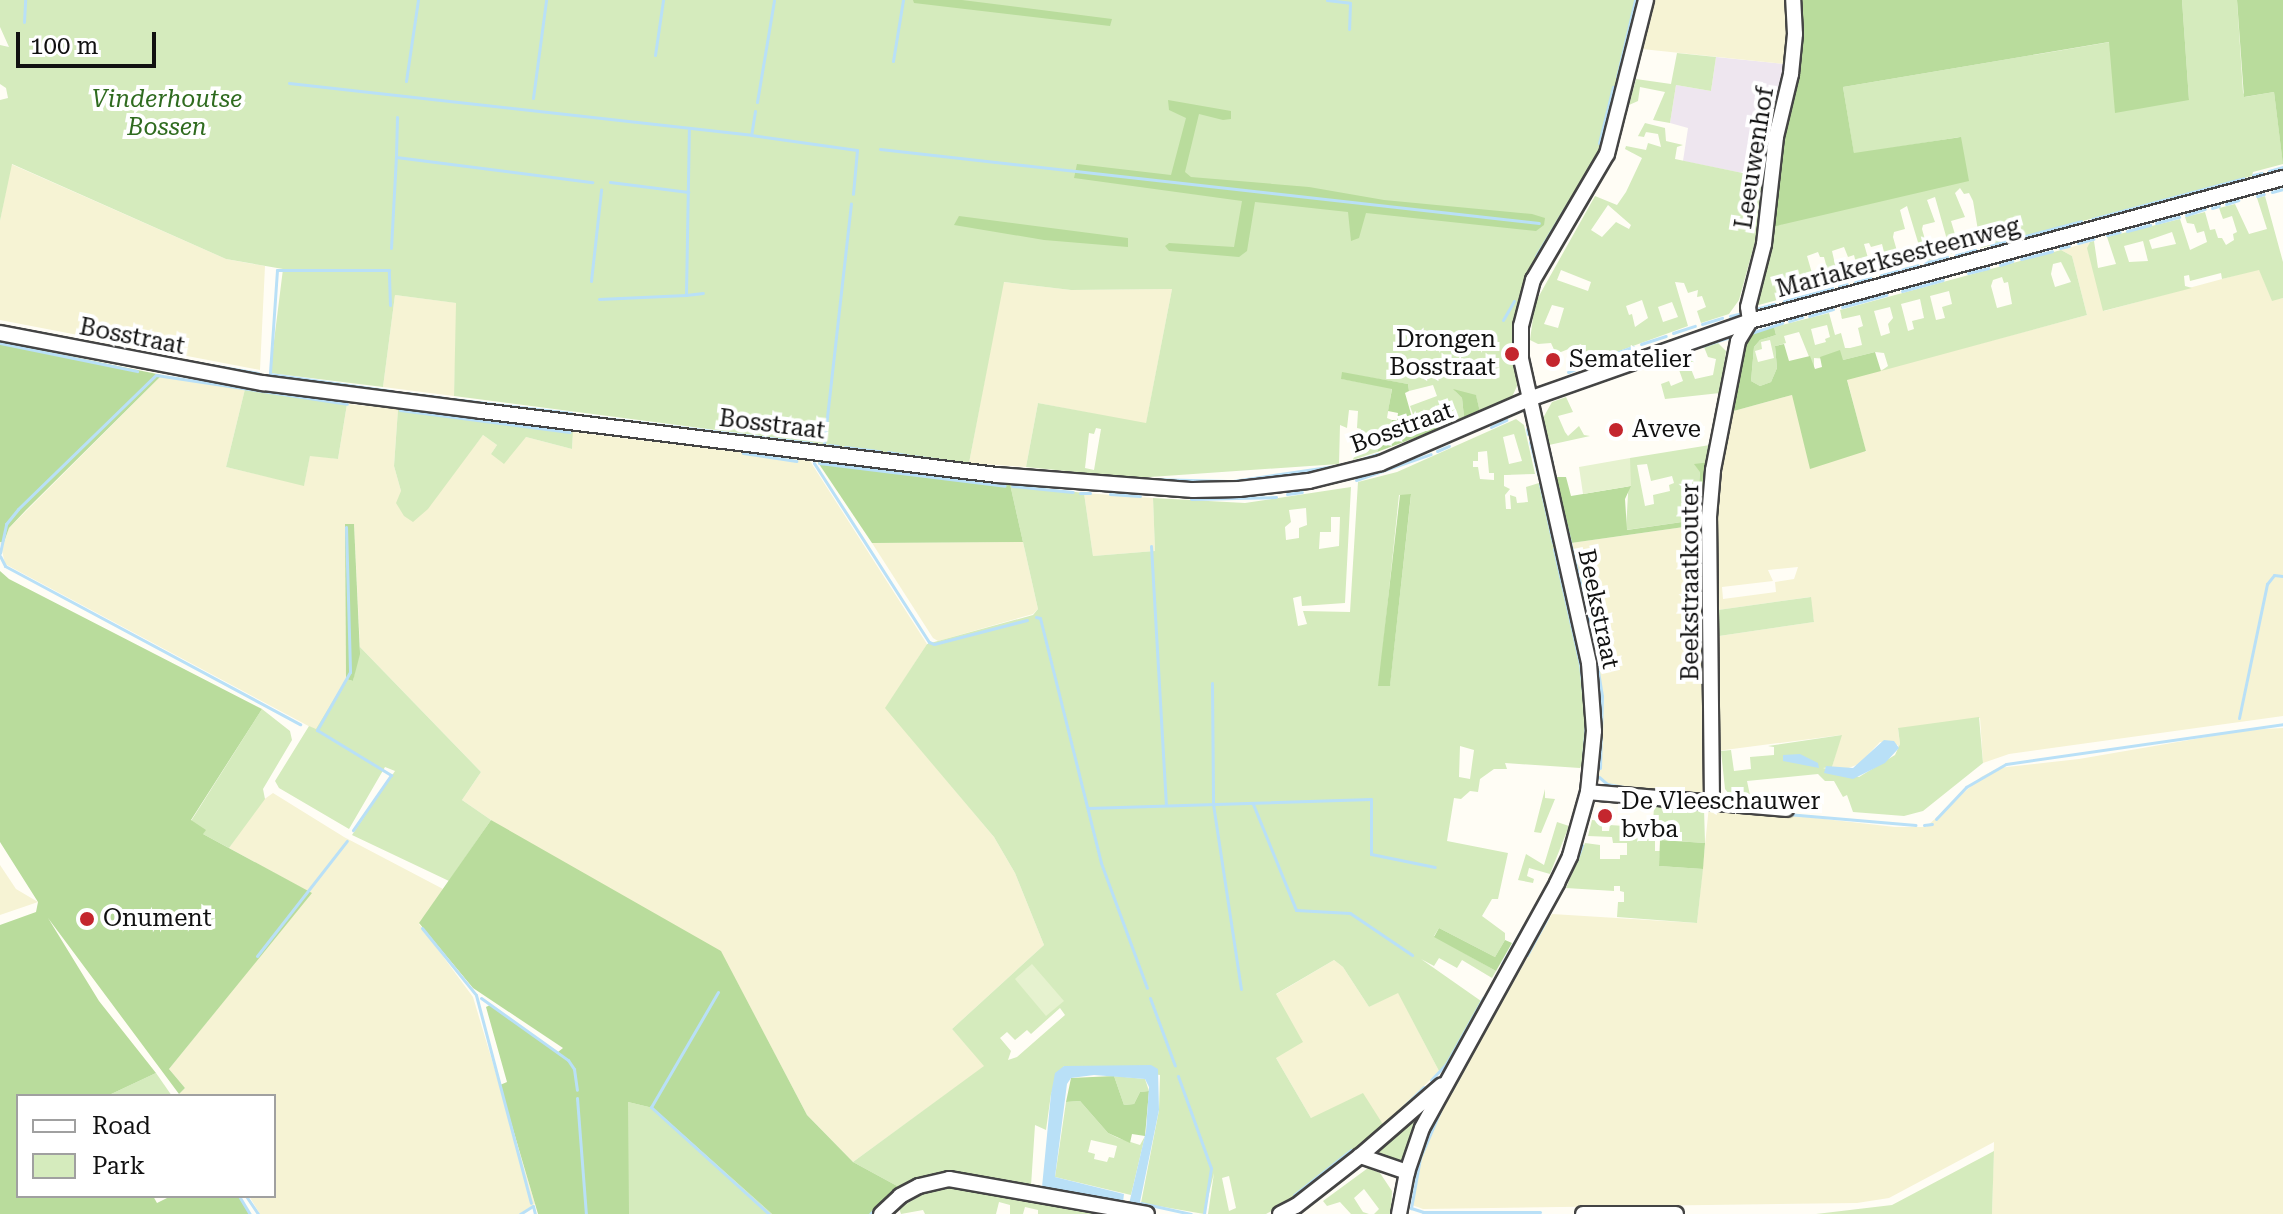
<!DOCTYPE html>
<html>
<head>
<meta charset="utf-8">
<style>
	body { margin:0 }
	#map { position:relative; width:2283px; height:1214px; overflow:hidden; background:#fffdf5; font-family:"Roboto Serif",serif }
	div>[style] { position:absolute }
	.industrial>* { inset:0; background:#eee6ef }
	.farmland>* { inset:0; background:#f6f3d4 }
	.green>* { inset:0; background:#d5ebbd }
	.forest>* { inset:0; background:#b9dc9c }
	.pitch>* { inset:0; background:#e6f2cf }
	.water>* { inset:0; background:#b9e0f7 }
	.stream>* { height:3px; margin:-1.5px; padding:0 1.5px; transform-origin:1.5px; border-radius:1.5px; background:#b9e0f7 }
	.roads { filter:drop-shadow(2px 0 #444) drop-shadow(-2px 0 #444) drop-shadow(0 2px #444) drop-shadow(0 -2px #444) }
	.minor>* { height:14px; margin:-7px; padding:0 7px; transform-origin:7px; border-radius:7px; background:#fff }
	.dots>* { width:22px; height:22px; translate:-50% -50%; box-sizing:border-box; border:4px solid #fff; border-radius:50% }
	span { translate:-50% -50%; white-space:nowrap; text-align:center; line-height:1.15; -webkit-text-stroke:8px #fff; paint-order:stroke }
	.park-label { font-size:24px; color:#2f6b1f; font-style:italic }
	.street-label { font-size:24px; color:#111 }
	.poi-label { font-size:24px; color:#111 }
	.right { translate:-100% -50%; text-align:right }
	.left { translate:0 -50%; text-align:left }
	.legend { position:absolute; left:16px; top:1094px; width:260px; height:104px; box-sizing:border-box; background:#fff; border:2px solid #a0a0a0; margin:0; padding:10px 14px; list-style:none; font-size:24px; color:#111 }
	.legend li { display:flex; align-items:center; gap:16px; height:40px }
	.legend b { width:40px; border:2px solid #a0a0a0 }
	.scale { position:absolute; left:16px; top:32px; width:140px; height:36px; box-sizing:border-box; border:4px solid #111; border-top:0; padding-left:10px; font-size:24px; line-height:28px; white-space:nowrap; color:#111; -webkit-text-stroke:6px #fff; paint-order:stroke }
</style>
</head>
<body>
<div id="map">
	<div class="industrial">
		<i style="clip-path:polygon(1716px 57px,1786px 64px,1762px 177px,1683px 161px,1688px 128px,1670px 123px,1676px 85px,1711px 91px)"></i>
	</div>
	<div class="farmland">
		<i style="clip-path:polygon(1653px 0,1789px 0,1790px 28px,1786px 64px,1642px 49px)"></i>
		<i style="clip-path:polygon(11px 164px,226px 259px,265px 266px,260px 370px,0 320px,0 221px)"></i>
		<i style="clip-path:polygon(evenodd,2090px 242px,2088px 248px,2104px 311px,2259px 269px,2272px 300px,2283px 298px,2283px 716px,2009px 754px,1983px 763px,1980px 718px,1898px 729px,1900px 744px,1898px 750px,1898px 745px,1880px 742px,1859px 764px,1846px 769px,1832px 767px,1841px 735px,1717px 751px,1715px 643px,1719px 636px,1814px 622px,1810px 597px,1718px 610px,1716px 521px,1730px 412px,1792px 395px,1866px 452px,1847px 379px,2087px 315px,2072px 256px,2061px 250px,2090px 242px,1798px 567px,1794px 579px,1775px 582px,1776px 592px,1723px 599px,1722px 587px,1773px 581px,1768px 570px,1798px 567px)"></i>
		<i style="clip-path:polygon(1003px 282px,1071px 290px,1172px 289px,1146px 424px,1038px 403px,1026px 467px,969px 463px)"></i>
		<i style="clip-path:polygon(395px 295px,457px 303px,454px 396px,383px 387px)"></i>
		<i style="clip-path:polygon(162px 375px,245px 389px,226px 467px,304px 485px,310px 455px,338px 459px,347px 404px,398px 409px,394px 466px,401px 491px,471px 450px,483px 435px,497px 445px,491px 454px,526px 437px,572px 449px,573px 432px,810px 461px,927px 644px,886px 708px,994px 837px,1015px 873px,1044px 945px,952px 1029px,985px 1066px,853px 1162px,807px 1115px,721px 952px,504px 829px,462px 800px,481px 772px,360px 647px,354px 524px,345px 525px,346px 679px,316px 730px,5px 564px,0 542px,4px 542px,9px 528px)"></i>
		<i style="clip-path:polygon(1084px 493px,1153px 498px,1155px 551px,1093px 556px)"></i>
		<i style="clip-path:polygon(1705px 524px,1705px 791px,1699px 795px,1607px 784px,1599px 777px,1603px 721px,1599px 665px,1571px 543px)"></i>
		<i style="clip-path:polygon(1023px 542px,1038px 609px,1033px 614px,938px 641px,933px 638px,872px 543px)"></i>
		<i style="clip-path:polygon(2283px 728px,2283px 1214px,1992px 1214px,1994px 1142px,1889px 1198px,1857px 1203px,1423px 1209px,1412px 1205px,1415px 1177px,1425px 1146px,1455px 1086px,1552px 914px,1697px 923px,1709px 806px,1895px 827px,1926px 827px,1981px 777px,1998px 768px,2079px 759px,2247px 730px)"></i>
		<i style="clip-path:polygon(273px 793px,344px 837px,443px 889px,419px 924px,473px 997px,535px 1204px,519px 1214px,260px 1214px,249px 1196px,274px 1196px,274px 1096px,179px 1094px,185px 1088px,169px 1069px,311px 893px,229px 848px,259px 803px)"></i>
		<i style="clip-path:polygon(0 865px,16px 889px,38px 902px,0 915px)"></i>
		<i style="clip-path:polygon(1334px 960px,1343px 967px,1369px 1007px,1398px 992px,1439px 1071px,1384px 1126px,1311px 1118px,1276px 1058px,1275px 995px)"></i>
	</div>
	<div class="green">
		<i style="clip-path:polygon(evenodd,0 0,1636px 0,1604px 141px,1524px 284px,1514px 321px,1517px 386px,1512px 397px,1480px 412px,1476px 396px,1455px 391px,1462px 398px,1464px 417px,1450px 424px,1444px 414px,1437px 414px,1435px 422px,1417px 426px,1410px 406px,1437px 396px,1433px 385px,1409px 391px,1408px 384px,1343px 373px,1342px 379px,1392px 388px,1387px 418px,1392px 420px,1388px 441px,1380px 445px,1377px 452px,1353px 460px,1361px 429px,1357px 428px,1358px 411px,1349px 410px,1347px 428px,1340px 425px,1339px 464px,1136px 478px,1026px 467px,1038px 403px,1146px 423px,1172px 289px,1071px 290px,1004px 282px,969px 463px,454px 396px,456px 303px,395px 295px,383px 387px,270px 373px,283px 269px,226px 259px,12px 164px,0 221px,0 100px,8px 98px,6px 88px,0 84px,0 45px,9px 47px,0 27px,0 0,1096px 428px,1101px 429px,1094px 470px,1085px 468px,1089px 433px,1094px 434px,1096px 428px)"></i>
		<i style="clip-path:polygon(evenodd,2182px 0,2237px 0,2243px 92px,2245px 97px,2274px 92px,2283px 164px,2253px 172px,2252px 176px,1981px 248px,1973px 201px,1969px 193px,1964px 194px,1960px 188px,1955px 193px,1965px 217px,1951px 221px,1957px 241px,1972px 238px,1974px 247px,1951px 254px,1935px 197px,1927px 200px,1935px 222px,1923px 225px,1922px 229px,1928px 250px,1944px 246px,1946px 255px,1924px 262px,1907px 206px,1900px 210px,1905px 229px,1894px 232px,1893px 237px,1899px 258px,1916px 254px,1917px 262px,1755px 306px,1772px 227px,1792px 221px,1960px 137px,1854px 154px,1843px 87px,2110px 42px,2189px 100px,2182px 0,1869px 243px,1871px 247px,1882px 244px,1885px 256px,1870px 265px,1864px 244px,1869px 243px,2182px 0,1844px 247px,1848px 257px,1854px 255px,1857px 267px,1843px 272px,1840px 263px,1835px 264px,1832px 251px,1844px 247px,2182px 0,1818px 252px,1820px 257px,1824px 257px,1829px 276px,1814px 280px,1807px 256px,1818px 252px)"></i>
		<i style="clip-path:polygon(1677px 53px,1716px 57px,1711px 91px,1676px 85px,1670px 123px,1653px 120px,1665px 92px,1640px 87px,1638px 101px,1629px 105px,1636px 79px,1671px 84px)"></i>
		<i style="clip-path:polygon(evenodd,1645px 123px,1665px 128px,1666px 141px,1683px 145px,1677px 147px,1675px 159px,1762px 177px,1756px 238px,1739px 300px,1729px 314px,1701px 323px,1697px 311px,1706px 307px,1702px 296px,1697px 297px,1698px 290px,1688px 293px,1684px 283px,1675px 282px,1688px 326px,1575px 367px,1571px 356px,1584px 351px,1581px 344px,1556px 354px,1551px 343px,1538px 344px,1530px 340px,1535px 303px,1595px 196px,1617px 205px,1626px 192px,1642px 158px,1625px 149px,1626px 146px,1646px 150px,1648px 143px,1661px 147px,1658px 134px,1646px 132px,1644px 137px,1638px 136px,1645px 123px,1608px 205px,1631px 225px,1629px 229px,1616px 222px,1602px 237px,1591px 230px,1608px 205px,1645px 123px,1561px 270px,1591px 282px,1588px 291px,1557px 280px,1561px 270px,1645px 123px,1642px 300px,1648px 318px,1635px 327px,1632px 314px,1629px 315px,1626px 306px,1642px 300px,1645px 123px,1672px 302px,1678px 317px,1663px 322px,1658px 307px,1672px 302px,1645px 123px,1552px 305px,1564px 308px,1558px 328px,1544px 324px,1552px 305px)"></i>
		<i style="clip-path:polygon(evenodd,2265px 196px,2283px 262px,2283px 298px,2272px 301px,2259px 270px,2222px 279px,2221px 273px,2190px 281px,2189px 275px,2184px 276px,2185px 286px,2192px 288px,2103px 311px,2087px 248px,2090px 242px,2094px 241px,2098px 268px,2116px 264px,2107px 237px,2180px 219px,2190px 250px,2207px 242px,2204px 231px,2197px 233px,2194px 224px,2187px 223px,2185px 217px,2205px 212px,2210px 230px,2215px 229px,2218px 238px,2222px 238px,2226px 245px,2234px 240px,2233px 234px,2237px 232px,2232px 216px,2223px 219px,2219px 208px,2235px 204px,2249px 234px,2267px 229px,2257px 198px,2265px 196px,2172px 232px,2176px 244px,2152px 249px,2149px 240px,2172px 232px,2265px 196px,2143px 241px,2148px 261px,2129px 262px,2124px 246px,2143px 241px)"></i>
		<i style="clip-path:polygon(evenodd,2061px 250px,2072px 256px,2087px 315px,1881px 371px,1888px 366px,1884px 353px,1875px 352px,1843px 360px,1814px 358px,1814px 369px,1799px 332px,1784px 336px,1786px 343px,1775px 346px,1777px 368px,1771px 382px,1760px 386px,1751px 381px,1754px 347px,1760px 340px,1776px 335px,1774px 327px,1829px 313px,1835px 335px,1841px 333px,1845px 348px,1850px 348px,1862px 345px,1858px 328px,1863px 326px,1860px 315px,1842px 319px,1840px 310px,2061px 250px,2061px 262px,2071px 282px,2055px 287px,2051px 274px,2053px 264px,2061px 262px,2061px 250px,2002px 277px,2004px 283px,2008px 282px,2012px 304px,1997px 308px,1991px 286px,1993px 280px,2002px 277px,2061px 250px,1949px 291px,1952px 304px,1942px 307px,1945px 318px,1936px 320px,1930px 296px,1949px 291px,2061px 250px,1920px 299px,1924px 318px,1912px 321px,1914px 329px,1908px 331px,1901px 304px,1920px 299px,2061px 250px,1890px 307px,1893px 318px,1888px 324px,1890px 333px,1881px 336px,1874px 311px,1890px 307px,2061px 250px,1827px 325px,1830px 337px,1825px 339px,1826px 342px,1815px 345px,1811px 329px,1827px 325px,2061px 250px,1770px 340px,1774px 358px,1758px 362px,1755px 351px,1762px 349px,1761px 342px,1770px 340px)"></i>
		<i style="clip-path:polygon(1718px 343px,1726px 351px,1720px 393px,1665px 399px,1661px 384px,1669px 381px,1671px 386px,1683px 381px,1678px 367px,1669px 370px,1665px 359px,1691px 351px,1694px 362px,1689px 364px,1695px 379px,1713px 375px,1716px 359px,1708px 357px,1704px 347px)"></i>
		<i style="clip-path:polygon(245px 389px,347px 404px,338px 459px,310px 456px,304px 486px,226px 467px)"></i>
		<i style="clip-path:polygon(1566px 397px,1573px 412px,1558px 416px,1565px 432px,1568px 436px,1579px 426px,1584px 435px,1590px 436px,1549px 445px,1543px 418px,1552px 402px)"></i>
		<i style="clip-path:polygon(398px 409px,573px 432px,572px 449px,526px 437px,504px 464px,491px 454px,497px 445px,483px 435px,428px 509px,413px 522px,404px 516px,396px 503px,401px 491px,394px 466px)"></i>
		<i style="clip-path:polygon(evenodd,1516px 419px,1524px 425px,1535px 474px,1504px 475px,1504px 486px,1510px 489px,1505px 495px,1506px 509px,1511px 509px,1510px 495px,1516px 497px,1517px 503px,1528px 502px,1526px 487px,1539px 483px,1580px 664px,1586px 720px,1583px 761px,1580px 768px,1505px 763px,1507px 769px,1494px 769px,1480px 779px,1478px 792px,1470px 791px,1461px 799px,1454px 798px,1447px 841px,1508px 853px,1498px 899px,1492px 899px,1482px 916px,1505px 933px,1505px 940px,1495px 957px,1439px 928px,1434px 936px,1496px 971px,1492px 978px,1462px 960px,1457px 968px,1439px 958px,1434px 966px,1421px 959px,1481px 1001px,1446px 1064px,1439px 1071px,1398px 993px,1369px 1007px,1343px 967px,1334px 960px,1276px 994px,1303px 1042px,1276px 1058px,1311px 1118px,1363px 1093px,1384px 1126px,1288px 1202px,1266px 1214px,1208px 1214px,1214px 1173px,1204px 1214px,1141px 1203px,1159px 1110px,1160px 1075px,1097px 1066px,1064px 1066px,1051px 1094px,1046px 1130px,1035px 1125px,1031px 1186px,947px 1173px,899px 1187px,853px 1162px,984px 1066px,952px 1029px,1044px 945px,1015px 873px,994px 837px,885px 708px,927px 644px,1033px 615px,1038px 609px,1010px 484px,1084px 493px,1093px 556px,1155px 551px,1153px 498px,1245px 503px,1351px 487px,1345px 603px,1302px 606px,1301px 596px,1293px 598px,1298px 626px,1307px 624px,1303px 611px,1350px 612px,1358px 482px,1397px 472px,1516px 419px,1514px 434px,1522px 461px,1509px 464px,1503px 437px,1514px 434px,1516px 419px,1487px 451px,1489px 473px,1494px 473px,1494px 480px,1480px 479px,1478px 467px,1473px 467px,1473px 461px,1478px 461px,1478px 452px,1487px 451px,1516px 419px,1399px 495px,1411px 495px,1390px 685px,1379px 686px,1399px 495px,1516px 419px,1306px 508px,1307px 525px,1299px 528px,1299px 538px,1286px 540px,1285px 527px,1291px 522px,1289px 510px,1306px 508px,1516px 419px,1331px 517px,1340px 517px,1339px 546px,1319px 549px,1320px 532px,1331px 532px,1331px 517px,1516px 419px,1460px 746px,1474px 750px,1470px 779px,1459px 777px,1460px 746px,1516px 419px,1060px 1008px,1065px 1015px,1017px 1057px,1008px 1060px,1011px 1051px,1000px 1038px,1007px 1032px,1015px 1040px,1027px 1030px,1031px 1034px,1060px 1008px,1516px 419px,1229px 1176px,1236px 1208px,1229px 1211px,1222px 1178px,1229px 1176px)"></i>
		<i style="clip-path:polygon(evenodd,1710px 445px,1711px 462px,1700px 472px,1697px 509px,1689px 521px,1626px 530px,1630px 458px,1710px 445px,1647px 464px,1651px 481px,1672px 476px,1674px 483px,1669px 485px,1670px 491px,1653px 495px,1654px 504px,1645px 506px,1637px 465px,1647px 464px)"></i>
		<i style="clip-path:polygon(1811px 597px,1814px 622px,1719px 636px,1718px 610px)"></i>
		<i style="clip-path:polygon(360px 647px,481px 772px,462px 800px,491px 820px,449px 881px,352px 835px,395px 771px,385px 767px,349px 829px,279px 788px,275px 781px,309px 726px,316px 729px,346px 679px,353px 681px)"></i>
		<i style="clip-path:polygon(262px 709px,290px 731px,292px 740px,263px 789px,265px 799px,229px 848px,203px 834px,191px 821px)"></i>
		<i style="clip-path:polygon(1979px 717px,1983px 763px,1923px 811px,1904px 816px,1853px 812px,1847px 795px,1843px 797px,1834px 781px,1825px 781px,1818px 774px,1747px 781px,1751px 800px,1735px 801px,1725px 789px,1721px 751px,1731px 750px,1734px 771px,1751px 769px,1750px 757px,1774px 755px,1774px 747px,1768px 746px,1842px 735px,1832px 767px,1823px 768px,1859px 777px,1895px 755px,1900px 744px,1898px 728px)"></i>
		<i style="clip-path:polygon(1545px 789px,1545px 798px,1555px 799px,1541px 833px,1534px 832px)"></i>
		<i style="clip-path:polygon(1681px 806px,1704px 808px,1705px 843px,1661px 840px,1655px 841px,1655px 851px,1660px 851px,1659px 866px,1703px 869px,1697px 923px,1617px 917px,1618px 902px,1624px 902px,1624px 892px,1620px 891px,1620px 886px,1614px 886px,1614px 891px,1566px 888px,1585px 843px,1600px 845px,1600px 859px,1620px 859px,1620px 855px,1627px 855px,1627px 843px,1613px 843px,1612px 837px,1588px 836px,1592px 820px,1602px 821px,1602px 831px,1609px 831px,1610px 825px,1624px 826px,1624px 838px,1652px 839px,1654px 807px)"></i>
		<i style="clip-path:polygon(1557px 822px,1569px 826px,1550px 874px,1529px 868px,1527px 876px,1534px 879px,1533px 883px,1518px 880px,1526px 854px,1544px 865px)"></i>
		<i style="clip-path:polygon(156px 1073px,172px 1096px,107px 1096px)"></i>
		<i style="clip-path:polygon(1114px 1076px,1145px 1079px,1149px 1091px,1140px 1092px,1134px 1104px,1124px 1105px)"></i>
		<i style="clip-path:polygon(evenodd,1080px 1101px,1108px 1133px,1118px 1138px,1140px 1145px,1145px 1136px,1131px 1195px,1055px 1177px,1066px 1102px,1080px 1101px,1091px 1140px,1117px 1146px,1114px 1158px,1109px 1157px,1107px 1162px,1094px 1159px,1095px 1154px,1088px 1152px,1091px 1140px)"></i>
		<i style="clip-path:polygon(628px 1102px,653px 1108px,772px 1214px,628px 1214px)"></i>
		<i style="clip-path:polygon(1419px 1113px,1422px 1115px,1403px 1162px,1375px 1156px,1374px 1152px)"></i>
		<i style="clip-path:polygon(1994px 1151px,1992px 1214px,1816px 1214px,1892px 1205px)"></i>
		<i style="clip-path:polygon(1368px 1168px,1380px 1173px,1392px 1191px,1391px 1214px,1374px 1214px,1379px 1209px,1364px 1189px,1354px 1198px,1363px 1212px,1369px 1214px,1351px 1214px,1340px 1202px,1327px 1206px,1323px 1201px)"></i>
		<i style="clip-path:polygon(952px 1188px,992px 1193px,1097px 1214px,1038px 1214px,1038px 1210px,1025px 1207px,1023px 1214px,1010px 1214px,1010px 1205px,999px 1202px,996px 1214px,925px 1214px,923px 1210px,901px 1214px,899px 1208px,925px 1193px)"></i>
	</div>
	<div class="forest">
		<i style="clip-path:polygon(913px 0,962px 0,1112px 19px,1110px 26px,914px 3px)"></i>
		<i style="clip-path:polygon(1800px 0,2182px 0,2189px 100px,2115px 113px,2109px 42px,1843px 87px,1854px 153px,1961px 137px,1969px 181px,1772px 227px,1783px 134px,1800px 71px)"></i>
		<i style="clip-path:polygon(2237px 0,2283px 0,2283px 165px,2274px 92px,2244px 97px)"></i>
		<i style="clip-path:polygon(1168px 100px,1231px 111px,1231px 119px,1223px 120px,1199px 114px,1185px 172px,1191px 177px,1309px 187px,1384px 200px,1532px 214px,1545px 218px,1544px 225px,1536px 231px,1366px 213px,1359px 238px,1351px 241px,1348px 212px,1255px 202px,1247px 251px,1239px 257px,1169px 251px,1165px 246px,1169px 243px,1234px 247px,1242px 201px,1074px 178px,1077px 164px,1171px 175px,1186px 118px,1169px 110px)"></i>
		<i style="clip-path:polygon(959px 216px,1128px 238px,1128px 247px,1044px 240px,954px 225px)"></i>
		<i style="clip-path:polygon(1774px 327px,1776px 335px,1760px 340px,1754px 347px,1751px 381px,1760px 386px,1771px 382px,1777px 368px,1775px 346px,1784px 344px,1789px 361px,1810px 356px,1815px 369px,1822px 367px,1820px 357px,1840px 350px,1843px 360px,1875px 352px,1881px 371px,1847px 380px,1866px 451px,1810px 469px,1792px 395px,1730px 412px,1744px 335px)"></i>
		<i style="clip-path:polygon(0 342px,162px 375px,26px 510px,9px 528px,4px 542px,0 542px)"></i>
		<i style="clip-path:polygon(1342px 372px,1408px 384px,1409px 391px,1405px 393px,1413px 421px,1417px 426px,1435px 422px,1435px 428px,1444px 427px,1377px 452px,1380px 445px,1388px 441px,1392px 420px,1397px 420px,1398px 413px,1388px 411px,1392px 389px,1341px 379px)"></i>
		<i style="clip-path:polygon(1453px 389px,1476px 395px,1480px 412px,1464px 417px,1462px 398px)"></i>
		<i style="clip-path:polygon(817px 461px,1010px 484px,1023px 542px,872px 543px)"></i>
		<i style="clip-path:polygon(1711px 462px,1705px 524px,1571px 543px,1555px 477px,1566px 477px,1571px 496px,1631px 486px,1625px 499px,1627px 530px,1689px 521px,1697px 509px,1700px 472px,1694px 464px)"></i>
		<i style="clip-path:polygon(1411px 494px,1390px 686px,1378px 686px,1400px 495px)"></i>
		<i style="clip-path:polygon(345px 524px,354px 524px,360px 654px,353px 681px,346px 679px)"></i>
		<i style="clip-path:polygon(0 571px,9px 579px,262px 709px,191px 820px,206px 830px,203px 834px,312px 893px,169px 1069px,185px 1088px,179px 1094px,48px 918px,99px 1001px,156px 1073px,107px 1096px,18px 1096px,18px 1196px,153px 1196px,157px 1203px,171px 1196px,239px 1196px,250px 1214px,0 1214px,0 925px,36px 912px,38px 902px,0 842px)"></i>
		<i style="clip-path:polygon(491px 820px,721px 951px,807px 1115px,853px 1162px,899px 1187px,874px 1214px,772px 1214px,653px 1108px,628px 1102px,629px 1214px,538px 1214px,500px 1085px,507px 1082px,486px 1007px,490px 1005px,558px 1052px,563px 1048px,473px 988px,419px 923px)"></i>
		<i style="clip-path:polygon(1660px 840px,1705px 843px,1703px 869px,1659px 866px)"></i>
		<i style="clip-path:polygon(1439px 928px,1495px 957px,1505px 940px,1512px 943px,1496px 971px,1434px 937px)"></i>
		<i style="clip-path:polygon(1114px 1076px,1124px 1105px,1134px 1104px,1140px 1092px,1149px 1091px,1145px 1136px,1132px 1134px,1130px 1143px,1108px 1133px,1080px 1101px,1066px 1102px,1071px 1078px)"></i>
	</div>
	<div class="pitch">
		<i style="clip-path:polygon(1630px 458px,1631px 486px,1583px 494px,1579px 467px)"></i>
		<i style="clip-path:polygon(1032px 964px,1064px 1001px,1046px 1016px,1015px 979px)"></i>
	</div>
	<div class="water">
		<i style="clip-path:polygon(1884px 740px,1894px 741px,1899px 748px,1885px 763px,1853px 779px,1824px 773px,1826px 766px,1853px 768px)"></i>
		<i style="clip-path:polygon(1800px 754px,1818px 763px,1819px 768px,1783px 761px,1783px 755px)"></i>
		<i style="clip-path:polygon(1064px 1066px,1151px 1065px,1158px 1069px,1159px 1110px,1139px 1207px,1129px 1204px,1146px 1131px,1149px 1087px,1145px 1079px,1094px 1075px,1071px 1078px,1067px 1084px,1055px 1177px,1124px 1194px,1123px 1202px,1042px 1187px,1051px 1094px,1055px 1073px)"></i>
	</div>
	<div class="stream">
		<i style="left:1327px;top:0;width:23px;rotate:7deg"></i>
		<i style="left:1350px;top:3px;width:26px;rotate:92deg"></i>
		<i style="left:24px;top:22px;width:22px;rotate:-87deg"></i>
		<i style="left:655px;top:55px;width:56px;rotate:-81.7deg"></i>
		<i style="left:893px;top:61px;width:62px;rotate:-80.7deg"></i>
		<i style="left:1617px;top:77px;width:79px;rotate:-76.8deg"></i>
		<i style="left:406px;top:81px;width:82px;rotate:-81.6deg"></i>
		<i style="left:289px;top:83px;width:465px;rotate:6.4deg"></i>
		<i style="left:533px;top:98px;width:99px;rotate:-82.4deg"></i>
		<i style="left:757px;top:102px;width:103px;rotate:-80.5deg"></i>
		<i style="left:755px;top:111px;width:24px;rotate:99deg"></i>
		<i style="left:751px;top:135px;width:107px;rotate:8.1deg"></i>
		<i style="left:857px;top:150px;width:44px;rotate:95.2deg"></i>
		<i style="left:1599px;top:143px;width:58px;rotate:-76deg"></i>
		<i style="left:880px;top:149px;width:663px;rotate:6.41deg"></i>
		<i style="left:396px;top:157px;width:40px;rotate:-88.6deg"></i>
		<i style="left:2269px;top:171px;width:15px;rotate:-16deg"></i>
		<i style="left:2253px;top:175px;width:9px;rotate:-13deg"></i>
		<i style="left:610px;top:182px;width:79px;rotate:7.3deg"></i>
		<i style="left:1576px;top:191px;width:31px;rotate:-61deg"></i>
		<i style="left:2272px;top:192px;width:11px;rotate:-15deg"></i>
		<i style="left:2257px;top:196px;width:7px;rotate:-16deg"></i>
		<i style="left:2226px;top:204px;width:13px;rotate:-18deg"></i>
		<i style="left:2212px;top:208px;width:7px;rotate:-16deg"></i>
		<i style="left:2186px;top:215px;width:20px;rotate:-18deg"></i>
		<i style="left:2092px;top:219px;width:157px;rotate:-15.1deg"></i>
		<i style="left:2156px;top:223px;width:24px;rotate:-15deg"></i>
		<i style="left:2127px;top:231px;width:24px;rotate:-15deg"></i>
		<i style="left:2107px;top:235px;width:13px;rotate:-13deg"></i>
		<i style="left:2078px;top:243px;width:16px;rotate:-15deg"></i>
		<i style="left:1991px;top:245px;width:93px;rotate:-14.9deg"></i>
		<i style="left:391px;top:248px;width:91px;rotate:-86.9deg"></i>
		<i style="left:396px;top:157px;width:198px;rotate:7.3deg"></i>
		<i style="left:2060px;top:248px;width:9px;rotate:-13deg"></i>
		<i style="left:1956px;top:255px;width:20px;rotate:-15deg"></i>
		<i style="left:1536px;top:256px;width:71px;rotate:-58.8deg"></i>
		<i style="left:2021px;top:259px;width:32px;rotate:-14deg"></i>
		<i style="left:1924px;top:263px;width:24px;rotate:-15deg"></i>
		<i style="left:2000px;top:265px;width:13px;rotate:-18deg"></i>
		<i style="left:1968px;top:273px;width:21px;rotate:-14deg"></i>
		<i style="left:1881px;top:275px;width:38px;rotate:-15deg"></i>
		<i style="left:591px;top:281px;width:92px;rotate:-83.7deg"></i>
		<i style="left:1855px;top:282px;width:16px;rotate:-14deg"></i>
		<i style="left:1839px;top:286px;width:8px;rotate:-14deg"></i>
		<i style="left:1902px;top:291px;width:42px;rotate:-15deg"></i>
		<i style="left:686px;top:295px;width:17px;rotate:-7deg"></i>
		<i style="left:599px;top:299px;width:87px;rotate:-2.6deg"></i>
		<i style="left:686px;top:295px;width:165px;rotate:-89deg"></i>
		<i style="left:1784px;top:301px;width:50px;rotate:-15.2deg"></i>
		<i style="left:390px;top:305px;width:35px;rotate:-92deg"></i>
		<i style="left:389px;top:270px;width:112px;rotate:180deg"></i>
		<i style="left:277px;top:270px;width:104px;rotate:93.9deg"></i>
		<i style="left:270px;top:374px;width:123px;rotate:7.9deg"></i>
		<i style="left:1842px;top:307px;width:46px;rotate:-15.3deg"></i>
		<i style="left:1756px;top:309px;width:19px;rotate:-16deg"></i>
		<i style="left:1730px;top:316px;width:12px;rotate:-14deg"></i>
		<i style="left:1809px;top:316px;width:25px;rotate:-16deg"></i>
		<i style="left:1503px;top:320px;width:22px;rotate:-60deg"></i>
		<i style="left:1789px;top:321px;width:14px;rotate:-17deg"></i>
		<i style="left:1702px;top:324px;width:21px;rotate:-17deg"></i>
		<i style="left:0;top:325px;width:5px;rotate:22deg"></i>
		<i style="left:16px;top:328px;width:151px;rotate:11.1deg"></i>
		<i style="left:1673px;top:333px;width:23px;rotate:-18deg"></i>
		<i style="left:1748px;top:334px;width:36px;rotate:-18deg"></i>
		<i style="left:0;top:343px;width:140px;rotate:11.6deg"></i>
		<i style="left:1641px;top:344px;width:26px;rotate:-18deg"></i>
		<i style="left:1702px;top:346px;width:29px;rotate:-18deg"></i>
		<i style="left:1605px;top:357px;width:30px;rotate:-20deg"></i>
		<i style="left:193px;top:362px;width:66px;rotate:9.6deg"></i>
		<i style="left:1568px;top:372px;width:32px;rotate:-22deg"></i>
		<i style="left:406px;top:393px;width:38px;rotate:7deg"></i>
		<i style="left:453px;top:399px;width:119px;rotate:6.8deg"></i>
		<i style="left:400px;top:410px;width:171px;rotate:7.4deg"></i>
		<i style="left:580px;top:415px;width:233px;rotate:6.9deg"></i>
		<i style="left:1491px;top:427px;width:17px;rotate:-25deg"></i>
		<i style="left:1527px;top:429px;width:5px;rotate:79deg"></i>
		<i style="left:1530px;top:442px;width:34px;rotate:76deg"></i>
		<i style="left:824px;top:444px;width:242px;rotate:-83.6deg"></i>
		<i style="left:829px;top:445px;width:9px;rotate:6deg"></i>
		<i style="left:845px;top:447px;width:35px;rotate:7deg"></i>
		<i style="left:1437px;top:451px;width:13px;rotate:-23deg"></i>
		<i style="left:1549px;top:451px;width:12px;rotate:76deg"></i>
		<i style="left:888px;top:452px;width:20px;rotate:9deg"></i>
		<i style="left:1385px;top:452px;width:16px;rotate:-18deg"></i>
		<i style="left:743px;top:453px;width:54px;rotate:8.6deg"></i>
		<i style="left:913px;top:456px;width:49px;rotate:8.3deg"></i>
		<i style="left:814px;top:463px;width:213px;rotate:57.3deg"></i>
		<i style="left:929px;top:642px;width:5px;rotate:22deg"></i>
		<i style="left:934px;top:644px;width:96px;rotate:-14.5deg"></i>
		<i style="left:819px;top:463px;width:187px;rotate:7deg"></i>
		<i style="left:1350px;top:463px;width:29px;rotate:-18deg"></i>
		<i style="left:1019px;top:469px;width:42px;rotate:5.4deg"></i>
		<i style="left:1077px;top:474px;width:57px;rotate:4deg"></i>
		<i style="left:1152px;top:479px;width:76px;rotate:1.5deg"></i>
		<i style="left:1356px;top:480px;width:79px;rotate:-19.1deg"></i>
		<i style="left:1233px;top:481px;width:110px;rotate:-8.4deg"></i>
		<i style="left:1540px;top:484px;width:60px;rotate:77.6deg"></i>
		<i style="left:1556px;top:485px;width:151px;rotate:76.2deg"></i>
		<i style="left:1012px;top:486px;width:61px;rotate:5.6deg"></i>
		<i style="left:1080px;top:493px;width:10px"></i>
		<i style="left:1110px;top:494px;width:30px;rotate:4deg"></i>
		<i style="left:1287px;top:494px;width:15px;rotate:-8deg"></i>
		<i style="left:1191px;top:499px;width:85px;rotate:-1.3deg"></i>
		<i style="left:346px;top:527px;width:145px;rotate:88.4deg"></i>
		<i style="left:350px;top:672px;width:67px;rotate:119.6deg"></i>
		<i style="left:317px;top:730px;width:87px;rotate:31.3deg"></i>
		<i style="left:391px;top:775px;width:67px;rotate:124.6deg"></i>
		<i style="left:1151px;top:546px;width:259px;rotate:86.7deg"></i>
		<i style="left:1554px;top:549px;width:118px;rotate:77.3deg"></i>
		<i style="left:1580px;top:664px;width:56px;rotate:83.9deg"></i>
		<i style="left:1586px;top:720px;width:41px;rotate:94.2deg"></i>
		<i style="left:0;top:553px;width:30px;rotate:-78deg"></i>
		<i style="left:6px;top:524px;width:19px;rotate:-51deg"></i>
		<i style="left:18px;top:509px;width:192px;rotate:-44.2deg"></i>
		<i style="left:156px;top:375px;width:193px;rotate:8.6deg"></i>
		<i style="left:0;top:556px;width:11px;rotate:63deg"></i>
		<i style="left:5px;top:566px;width:335px;rotate:28.2deg"></i>
		<i style="left:1036px;top:617px;width:4px;rotate:14deg"></i>
		<i style="left:1040px;top:618px;width:252px;rotate:76deg"></i>
		<i style="left:1101px;top:863px;width:133px;rotate:69.8deg"></i>
		<i style="left:1593px;top:640px;width:57px;rotate:80.9deg"></i>
		<i style="left:1602px;top:696px;width:72px;rotate:91.6deg"></i>
		<i style="left:1212px;top:683px;width:121px;rotate:89.5deg"></i>
		<i style="left:1213px;top:804px;width:187px;rotate:81.4deg"></i>
		<i style="left:2239px;top:718px;width:137px;rotate:-78.2deg"></i>
		<i style="left:2267px;top:584px;width:11px;rotate:-52deg"></i>
		<i style="left:2274px;top:575px;width:9px;rotate:6deg"></i>
		<i style="left:1599px;top:777px;width:11px;rotate:41deg"></i>
		<i style="left:1607px;top:784px;width:34px;rotate:10deg"></i>
		<i style="left:1253px;top:804px;width:114px;rotate:67.9deg"></i>
		<i style="left:1296px;top:910px;width:54px;rotate:3.2deg"></i>
		<i style="left:1350px;top:913px;width:75px;rotate:34.1deg"></i>
		<i style="left:1088px;top:808px;width:283px;rotate:-1.8deg"></i>
		<i style="left:1371px;top:799px;width:55px;rotate:90deg"></i>
		<i style="left:1371px;top:854px;width:65px;rotate:11.5deg"></i>
		<i style="left:1787px;top:814px;width:129px;rotate:4.9deg"></i>
		<i style="left:1936px;top:819px;width:44px;rotate:-46.8deg"></i>
		<i style="left:1966px;top:787px;width:46px;rotate:-29.9deg"></i>
		<i style="left:2006px;top:764px;width:280px;rotate:-8.2deg"></i>
		<i style="left:1924px;top:825px;width:8px;rotate:-7deg"></i>
		<i style="left:1576px;top:861px;width:17px;rotate:-69deg"></i>
		<i style="left:422px;top:928px;width:86px;rotate:51.1deg"></i>
		<i style="left:476px;top:995px;width:215px;rotate:75.2deg"></i>
		<i style="left:1527px;top:955px;width:44px;rotate:-61.7deg"></i>
		<i style="left:257px;top:956px;width:146px;rotate:-52deg"></i>
		<i style="left:1502px;top:964px;width:43px;rotate:-60.4deg"></i>
		<i style="left:718px;top:992px;width:133px;rotate:120.2deg"></i>
		<i style="left:651px;top:1107px;width:159px;rotate:42.2deg"></i>
		<i style="left:481px;top:998px;width:107px;rotate:35.5deg"></i>
		<i style="left:568px;top:1060px;width:11px;rotate:56deg"></i>
		<i style="left:574px;top:1069px;width:21px;rotate:82deg"></i>
		<i style="left:1150px;top:998px;width:72px;rotate:69.8deg"></i>
		<i style="left:1488px;top:1023px;width:70px;rotate:-60.9deg"></i>
		<i style="left:1178px;top:1076px;width:98px;rotate:70.3deg"></i>
		<i style="left:1211px;top:1168px;width:47px;rotate:98.7deg"></i>
		<i style="left:1431px;top:1080px;width:22px;rotate:-47deg"></i>
		<i style="left:1446px;top:1064px;width:76px;rotate:-60.7deg"></i>
		<i style="left:1451px;top:1091px;width:69px;rotate:-61.6deg"></i>
		<i style="left:577px;top:1098px;width:116px;rotate:85.6deg"></i>
		<i style="left:1402px;top:1108px;width:30px;rotate:-44deg"></i>
		<i style="left:1440px;top:1111px;width:51px;rotate:113.1deg"></i>
		<i style="left:1420px;top:1158px;width:51px;rotate:100.2deg"></i>
		<i style="left:1411px;top:1208px;width:13px;rotate:18deg"></i>
		<i style="left:1423px;top:1212px;width:117px"></i>
		<i style="left:1294px;top:1195px;width:73px;rotate:-38.3deg"></i>
		<i style="left:239px;top:1196px;width:21px;rotate:59deg"></i>
		<i style="left:246px;top:1196px;width:22px;rotate:56deg"></i>
		<i style="left:1141px;top:1203px;width:51px;rotate:12.4deg"></i>
		<i style="left:520px;top:1214px;width:15px;rotate:-32deg"></i>
		<i style="left:533px;top:1206px;width:8px;rotate:76deg"></i>
		<i style="left:870px;top:1214px;width:21px;rotate:-45deg"></i>
	</div>
	<div class="roads">
		<div class="minor">
			<i style="left:0;top:333px;width:268px;rotate:10.8deg"></i>
			<i style="left:263px;top:383px;width:220px;rotate:7.3deg"></i>
			<i style="left:481px;top:411px;width:520px;rotate:7.07deg"></i>
			<i style="left:997px;top:475px;width:197px;rotate:4.4deg"></i>
			<i style="left:1193px;top:490px;width:46px;rotate:-1.2deg"></i>
			<i style="left:1239px;top:489px;width:70px;rotate:-6.5deg"></i>
			<i style="left:1309px;top:481px;width:74px;rotate:-14deg"></i>
			<i style="left:1381px;top:463px;width:161px;rotate:-23.4deg"></i>
			<i style="left:1529px;top:399px;width:234px;rotate:-19.4deg"></i>
			<i style="left:1750px;top:321px;width:552px;rotate:-15.02deg"></i>
			<i style="left:1588px;top:792px;width:199px;rotate:4.9deg"></i>
			<i style="left:1712px;top:801px;width:284px;rotate:-90.6deg"></i>
			<i style="left:1709px;top:517px;width:47px;rotate:-85.1deg"></i>
			<i style="left:1713px;top:470px;width:131px;rotate:-79deg"></i>
			<i style="left:1738px;top:341px;width:23px;rotate:-59deg"></i>
			<i style="left:1750px;top:321px;width:14px;rotate:-98deg"></i>
			<i style="left:1748px;top:307px;width:65px;rotate:-75.7deg"></i>
			<i style="left:1764px;top:244px;width:108px;rotate:-83.6deg"></i>
			<i style="left:1776px;top:137px;width:65px;rotate:-76.6deg"></i>
			<i style="left:1791px;top:74px;width:40px;rotate:-84.3deg"></i>
			<i style="left:1795px;top:34px;width:34px;rotate:-93deg"></i>
			<i style="left:1360px;top:1156px;width:50px;rotate:18.8deg"></i>
			<i style="left:881px;top:1214px;width:26px;rotate:-43deg"></i>
			<i style="left:900px;top:1196px;width:21px;rotate:-28deg"></i>
			<i style="left:919px;top:1186px;width:31px;rotate:-13deg"></i>
			<i style="left:949px;top:1179px;width:201px;rotate:10deg"></i>
			<i style="left:1280px;top:1214px;width:18px;rotate:-27deg"></i>
			<i style="left:1296px;top:1206px;width:81px;rotate:-38deg"></i>
			<i style="left:1360px;top:1156px;width:108px;rotate:-40.9deg"></i>
			<i style="left:1399px;top:1214px;width:43px;rotate:-79.2deg"></i>
			<i style="left:1407px;top:1172px;width:46px;rotate:-71.2deg"></i>
			<i style="left:1422px;top:1128px;width:280px;rotate:-61.1deg"></i>
			<i style="left:1557px;top:883px;width:30px;rotate:-64deg"></i>
			<i style="left:1570px;top:856px;width:66px;rotate:-74.3deg"></i>
			<i style="left:1588px;top:792px;width:61px;rotate:-84.4deg"></i>
			<i style="left:1594px;top:731px;width:68px;rotate:-94.2deg"></i>
			<i style="left:1589px;top:663px;width:312px;rotate:-102.6deg"></i>
			<i style="left:1521px;top:358px;width:32px;rotate:-90deg"></i>
			<i style="left:1521px;top:326px;width:48px;rotate:-75.4deg"></i>
			<i style="left:1533px;top:280px;width:146px;rotate:-59.6deg"></i>
			<i style="left:1607px;top:154px;width:159px;rotate:-75.8deg"></i>
			<i style="left:1583px;top:1214px;width:93px"></i>
		</div>
	</div>
	<div class="dots">
		<i style="left:1512px;top:354px;background:#c4262e"></i>
		<i style="left:1553px;top:360px;background:#c4262e"></i>
		<i style="left:1616px;top:430px;background:#c4262e"></i>
		<i style="left:1605px;top:816px;background:#c4262e"></i>
		<i style="left:87px;top:919px;background:#c4262e"></i>
	</div>
	<div class="park-label">
		<span style="left:167px;top:114px">Vinderhoutse<br>Bossen</span>
	</div>
	<div class="street-label">
		<span style="left:1755px;top:158px;rotate:-81deg">Leeuwenhof</span>
		<span style="left:1898px;top:258px;rotate:-15deg">Mariakerksesteenweg</span>
		<span style="left:132px;top:337px;rotate:11deg">Bosstraat</span>
		<span style="left:772px;top:425px;rotate:7deg">Bosstraat</span>
		<span style="left:1402px;top:428px;rotate:-20deg">Bosstraat</span>
		<span style="left:1691px;top:582px;rotate:-90deg">Beekstraatkouter</span>
		<span style="left:1598px;top:609px;rotate:78deg">Beekstraat</span>
	</div>
	<div class="poi-label">
		<span class="right" style="left:1496px;top:354px">Drongen<br>Bosstraat</span>
		<span class="left" style="left:1569px;top:360px">Sematelier</span>
		<span class="left" style="left:1632px;top:430px">Aveve</span>
		<span class="left" style="left:1621px;top:816px">De Vleeschauwer<br>bvba</span>
		<span class="left" style="left:103px;top:919px">Onument</span>
	</div>
	<ul class="legend">
	<li><b style="height:10px;background:#fff"></b>Road</li>
	<li><b style="height:22px;background:#d5ebbd"></b>Park</li>
	</ul>
	<div class="scale">100 m</div>
</div>
</body>
</html>
